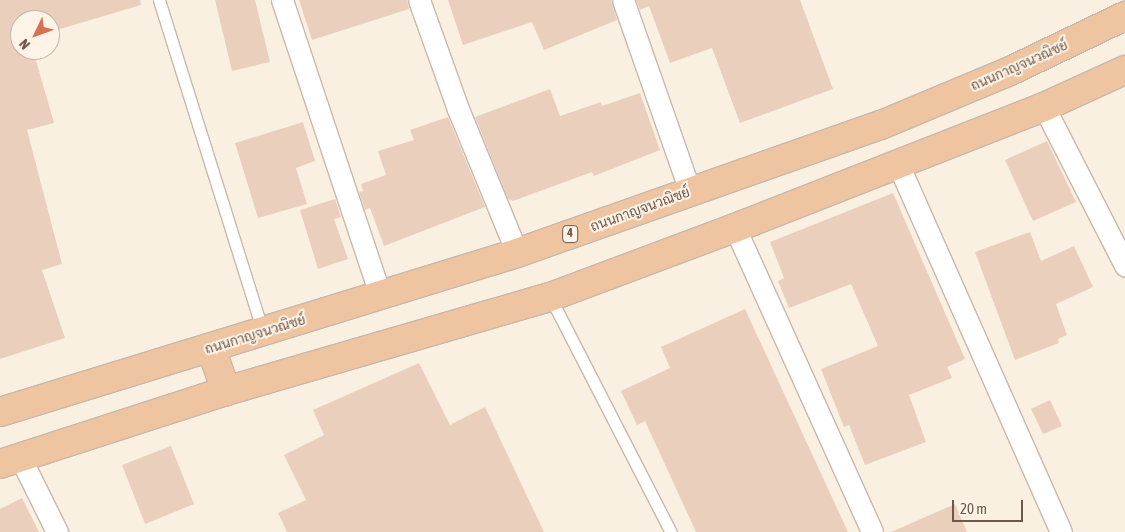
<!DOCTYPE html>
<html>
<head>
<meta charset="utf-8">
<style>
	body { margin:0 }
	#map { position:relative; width:1125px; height:532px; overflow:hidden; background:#f9f0e2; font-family:"Asap Condensed",Sarabun,sans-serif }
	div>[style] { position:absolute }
	.building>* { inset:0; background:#ebcfbd }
	.roads { filter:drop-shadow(1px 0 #c8b8ab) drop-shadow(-1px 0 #c8b8ab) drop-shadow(0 1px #c8b8ab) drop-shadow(0 -1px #c8b8ab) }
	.service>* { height:11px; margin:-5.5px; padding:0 5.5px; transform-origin:5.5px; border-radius:5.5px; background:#fff }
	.minor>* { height:21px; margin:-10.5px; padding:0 10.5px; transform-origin:10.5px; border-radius:10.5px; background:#fff }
	.trunk>* { height:28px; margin:-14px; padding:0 14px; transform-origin:14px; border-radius:14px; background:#efc4a0 }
	span { translate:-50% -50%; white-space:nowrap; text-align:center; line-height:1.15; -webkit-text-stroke:4px #fdf4e7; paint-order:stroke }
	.shield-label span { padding:1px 4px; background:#fdf4e7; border:1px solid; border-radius:4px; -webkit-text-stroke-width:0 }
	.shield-label { font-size:12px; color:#6e584c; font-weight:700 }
	.street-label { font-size:14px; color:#6e584c }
	.north { position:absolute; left:10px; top:10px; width:50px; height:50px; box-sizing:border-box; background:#fdf4e7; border:1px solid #c4b6a9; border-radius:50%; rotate:228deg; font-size:14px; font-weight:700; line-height:20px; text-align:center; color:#6e584c }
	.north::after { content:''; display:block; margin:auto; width:18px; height:22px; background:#d67154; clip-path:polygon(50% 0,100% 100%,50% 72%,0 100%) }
	.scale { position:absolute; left:952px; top:500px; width:71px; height:22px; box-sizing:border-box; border:2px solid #6e584c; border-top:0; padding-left:6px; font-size:15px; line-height:18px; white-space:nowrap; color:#6e584c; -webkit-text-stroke:4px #fdf4e7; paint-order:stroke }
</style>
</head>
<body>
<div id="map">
	<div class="building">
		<i style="clip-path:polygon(0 0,140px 0,141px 5px,50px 32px,50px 20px,20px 20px,20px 50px,33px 50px,54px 123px,27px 130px,62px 264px,42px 270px,65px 338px,0 359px)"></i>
		<i style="clip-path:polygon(215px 0,255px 0,270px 62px,232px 71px)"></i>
		<i style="clip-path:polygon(299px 0,407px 0,409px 9px,312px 40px)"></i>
		<i style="clip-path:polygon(448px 0,611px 0,617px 20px,544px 50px,532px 22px,463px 45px)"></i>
		<i style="clip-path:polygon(636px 0,800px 0,833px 89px,740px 123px,712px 48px,670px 63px,649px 6px,640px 10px)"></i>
		<i style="clip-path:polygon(550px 89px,560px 116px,601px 102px,602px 106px,640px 93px,660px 150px,594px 176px,592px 172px,513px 201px,508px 199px,475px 117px)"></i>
		<i style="clip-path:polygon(448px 117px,485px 207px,384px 246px,370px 208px,365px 210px,359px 192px,363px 191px,361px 184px,386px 175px,378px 151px,414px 140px,410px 130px)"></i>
		<i style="clip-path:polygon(303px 122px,315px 161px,296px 168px,307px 204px,258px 218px,235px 143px)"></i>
		<i style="clip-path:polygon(1047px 141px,1076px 202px,1033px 221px,1005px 160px)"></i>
		<i style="clip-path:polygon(893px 193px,965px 359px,947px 367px,952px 378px,909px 395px,926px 442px,865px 465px,849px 425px,844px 427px,821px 369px,878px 346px,851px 284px,789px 308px,778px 281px,784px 278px,770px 242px)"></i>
		<i style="clip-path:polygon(335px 199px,341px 217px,334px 219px,348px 259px,318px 269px,300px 210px)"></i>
		<i style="clip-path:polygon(1030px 232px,1041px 261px,1074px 246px,1093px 287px,1056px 304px,1067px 335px,1058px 339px,1059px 343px,1015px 360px,975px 252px)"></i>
		<i style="clip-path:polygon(745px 309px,848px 532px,696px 532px,645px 421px,637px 425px,621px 391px,670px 368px,661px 347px)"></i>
		<i style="clip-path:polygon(419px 363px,450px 425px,485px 407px,544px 532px,287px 532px,278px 513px,306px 500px,284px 455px,324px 435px,313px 410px)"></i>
		<i style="clip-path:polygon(1050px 400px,1062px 426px,1043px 434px,1031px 409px)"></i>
		<i style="clip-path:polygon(171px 446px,194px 504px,145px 524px,122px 465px)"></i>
		<i style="clip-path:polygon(22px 498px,39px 532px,0 532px,0 509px)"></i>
		<i style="clip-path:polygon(955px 504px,967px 532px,891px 532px)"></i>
	</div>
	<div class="roads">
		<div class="service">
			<i style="left:159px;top:0;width:347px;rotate:72.6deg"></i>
			<i style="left:550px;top:297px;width:264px;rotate:62.8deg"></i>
		</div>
		<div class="minor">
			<i style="left:282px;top:0;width:313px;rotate:71.6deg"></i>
			<i style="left:419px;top:0;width:116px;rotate:70.3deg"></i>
			<i style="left:458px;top:109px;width:156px;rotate:67.7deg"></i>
			<i style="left:623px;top:0;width:202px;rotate:70.7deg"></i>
			<i style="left:1044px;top:107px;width:178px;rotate:62.9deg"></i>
			<i style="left:898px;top:164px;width:402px;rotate:66.1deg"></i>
			<i style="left:735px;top:228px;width:333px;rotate:65.7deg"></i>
			<i style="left:20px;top:457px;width:84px;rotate:63.7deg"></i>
		</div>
		<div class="trunk">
			<i style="left:211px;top:348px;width:46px;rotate:70.8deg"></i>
			<i style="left:0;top:412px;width:541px;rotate:-17.09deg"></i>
			<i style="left:517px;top:253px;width:386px;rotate:-19.4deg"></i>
			<i style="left:881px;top:125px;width:138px;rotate:-22.7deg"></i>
			<i style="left:1008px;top:72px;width:130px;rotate:-25.6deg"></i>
			<i style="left:0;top:464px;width:237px;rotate:-17.9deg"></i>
			<i style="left:226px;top:391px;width:337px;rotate:-16.2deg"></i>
			<i style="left:550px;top:297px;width:197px;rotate:-20.5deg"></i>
			<i style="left:735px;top:228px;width:332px;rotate:-21.4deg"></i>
			<i style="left:1044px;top:107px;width:89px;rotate:-24.6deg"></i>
		</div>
	</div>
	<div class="shield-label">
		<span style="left:570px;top:234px">4</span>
	</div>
	<div class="street-label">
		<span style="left:1019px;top:65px;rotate:-24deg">ถนนกาญจนวณิชย์</span>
		<span style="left:640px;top:209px;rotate:-20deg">ถนนกาญจนวณิชย์</span>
		<span style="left:255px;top:334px;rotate:-17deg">ถนนกาญจนวณิชย์</span>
	</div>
	<div class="north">N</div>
	<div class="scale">20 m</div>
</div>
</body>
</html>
